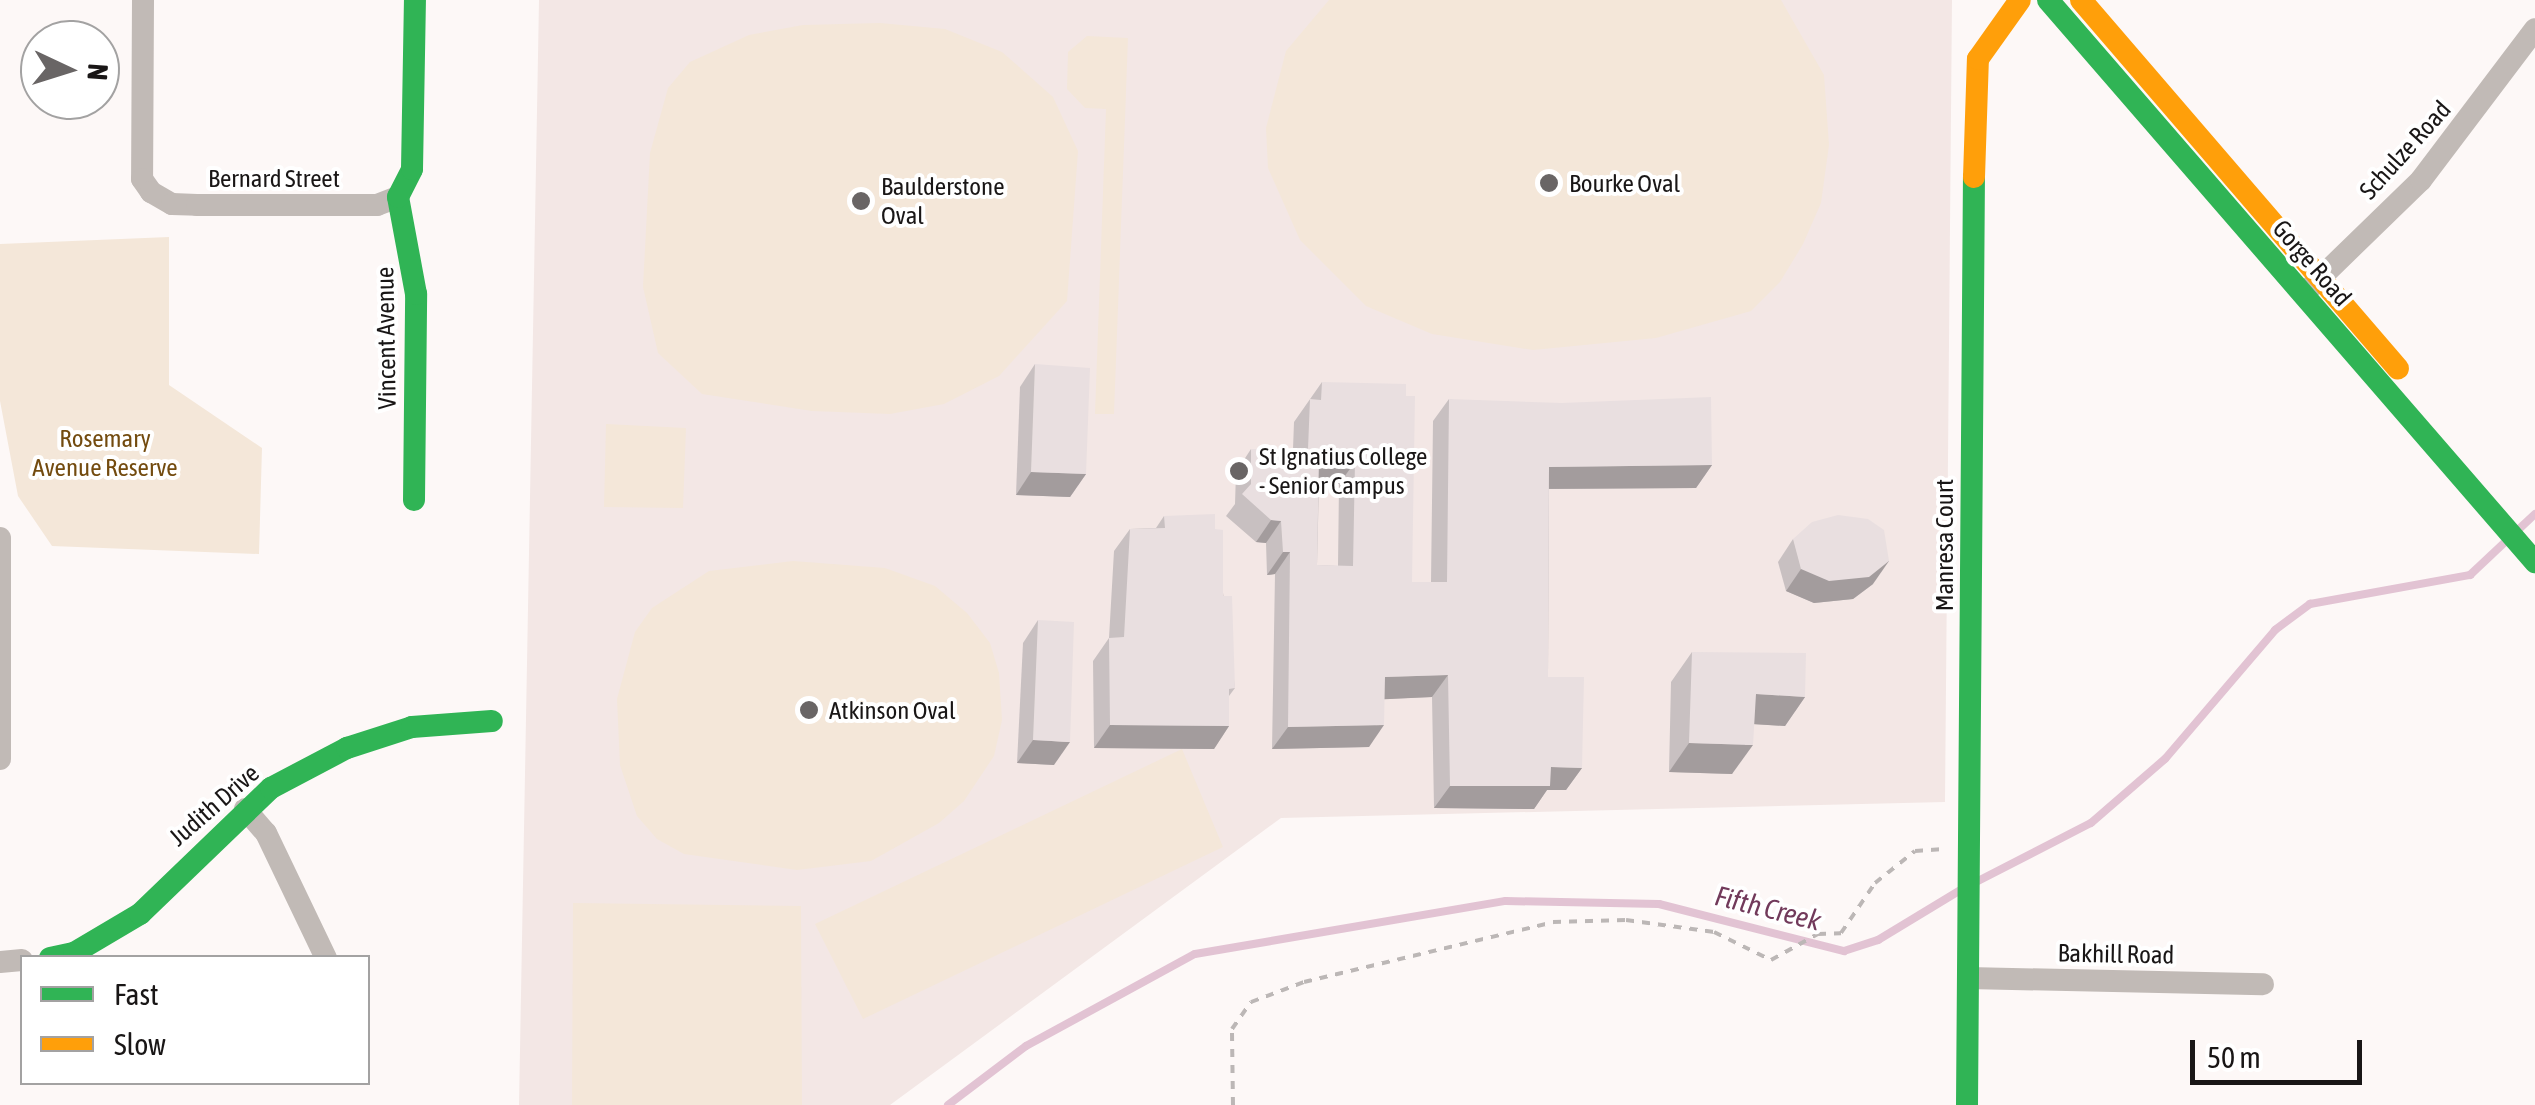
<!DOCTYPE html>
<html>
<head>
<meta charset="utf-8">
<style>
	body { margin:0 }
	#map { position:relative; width:2535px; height:1105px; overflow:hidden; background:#fdf8f7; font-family:"Asap Condensed",sans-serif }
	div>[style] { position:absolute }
	.built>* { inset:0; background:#f3e7e5 }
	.green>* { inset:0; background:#f4e7d9 }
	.stream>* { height:8px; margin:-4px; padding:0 4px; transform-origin:4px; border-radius:4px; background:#e2c3d3 }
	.path>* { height:4px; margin-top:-2px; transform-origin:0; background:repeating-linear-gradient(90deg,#bcb7b6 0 8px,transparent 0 16px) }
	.street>* { height:22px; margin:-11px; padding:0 11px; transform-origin:11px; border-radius:11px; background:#c1bab6 }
	.fast>* { height:22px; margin:-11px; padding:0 11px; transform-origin:11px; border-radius:11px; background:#30b455 }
	.slow>* { height:22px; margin:-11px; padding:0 11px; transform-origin:11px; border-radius:11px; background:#ff9f0a }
	.wall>* { inset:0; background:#c8c0c1 }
	.shaded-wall>* { inset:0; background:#a39c9d }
	.building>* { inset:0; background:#e9dfe0 }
	.dots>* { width:28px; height:28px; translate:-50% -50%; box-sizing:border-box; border:5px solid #fff; border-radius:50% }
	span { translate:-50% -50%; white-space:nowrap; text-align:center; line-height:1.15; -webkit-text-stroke:8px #fff; paint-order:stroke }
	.street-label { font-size:25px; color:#191616 }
	.poi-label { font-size:25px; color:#191616 }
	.left { translate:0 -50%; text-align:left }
	.park-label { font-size:25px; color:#734b0f }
	.water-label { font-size:28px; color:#723a5b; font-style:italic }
	.legend { position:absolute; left:20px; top:955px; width:350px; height:130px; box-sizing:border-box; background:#fff; border:2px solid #a3a2a2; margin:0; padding:12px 18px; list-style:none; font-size:30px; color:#191616 }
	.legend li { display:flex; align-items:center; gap:20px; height:50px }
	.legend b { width:50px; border:2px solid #a3a2a2 }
	.north { position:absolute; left:20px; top:20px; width:100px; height:100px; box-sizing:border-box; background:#fff; border:2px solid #a3a2a2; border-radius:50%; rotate:94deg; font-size:28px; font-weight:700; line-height:40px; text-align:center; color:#191616 }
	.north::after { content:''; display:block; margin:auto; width:35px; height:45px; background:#696565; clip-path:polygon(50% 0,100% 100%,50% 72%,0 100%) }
	.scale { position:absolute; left:2190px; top:1040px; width:172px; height:45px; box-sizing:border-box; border:5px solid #191616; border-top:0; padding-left:12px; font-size:30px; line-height:35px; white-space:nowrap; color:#191616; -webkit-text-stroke:8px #fff; paint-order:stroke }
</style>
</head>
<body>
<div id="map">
	<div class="built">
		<i style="clip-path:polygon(539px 0,1952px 0,1945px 802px,1281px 818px,890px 1105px,519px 1105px)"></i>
	</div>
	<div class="green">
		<i style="clip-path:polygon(1329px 0,1781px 0,1824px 75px,1829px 145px,1821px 203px,1803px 244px,1780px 282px,1751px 311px,1656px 338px,1533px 350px,1432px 334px,1366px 306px,1300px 240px,1268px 168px,1266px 128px,1286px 51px)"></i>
		<i style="clip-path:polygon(880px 23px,945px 29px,1002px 52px,1053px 97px,1078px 151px,1067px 301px,999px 376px,944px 404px,890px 414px,812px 411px,702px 394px,658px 353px,643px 287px,650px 153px,668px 88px,690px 62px,749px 35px,803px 25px)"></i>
		<i style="clip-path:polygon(1087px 36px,1128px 38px,1114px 414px,1095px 414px,1106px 109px,1085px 108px,1067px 89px,1068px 52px)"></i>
		<i style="clip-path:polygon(169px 237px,169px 385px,262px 448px,259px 554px,52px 546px,18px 496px,0 401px,0 244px)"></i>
		<i style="clip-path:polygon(606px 424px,686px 428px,683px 508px,604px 507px)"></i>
		<i style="clip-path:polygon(793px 561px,885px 568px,935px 586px,967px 613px,990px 643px,999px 673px,1002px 720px,994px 756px,964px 801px,939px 823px,871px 861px,797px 870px,684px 854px,657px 839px,637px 816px,620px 765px,617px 699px,635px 632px,652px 608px,709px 571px)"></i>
		<i style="clip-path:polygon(1182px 749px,1223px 847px,863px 1019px,815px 924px)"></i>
		<i style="clip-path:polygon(573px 903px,801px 906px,802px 1105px,572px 1105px)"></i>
	</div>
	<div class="stream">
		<i style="left:2519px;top:529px;width:22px;rotate:-43deg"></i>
		<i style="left:1976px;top:882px;width:129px;rotate:-27.2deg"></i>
		<i style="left:2091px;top:823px;width:98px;rotate:-40.9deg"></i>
		<i style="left:2165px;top:759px;width:170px;rotate:-49.5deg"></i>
		<i style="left:2275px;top:630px;width:44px;rotate:-36.6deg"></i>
		<i style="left:2310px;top:604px;width:163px;rotate:-10.3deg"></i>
		<i style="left:2470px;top:575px;width:48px;rotate:-43.3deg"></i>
		<i style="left:948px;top:1105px;width:98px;rotate:-37.1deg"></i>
		<i style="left:1026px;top:1046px;width:192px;rotate:-28.6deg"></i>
		<i style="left:1195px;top:954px;width:315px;rotate:-9.7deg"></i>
		<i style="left:1506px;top:901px;width:153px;rotate:1.1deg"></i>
		<i style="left:1659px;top:904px;width:191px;rotate:14.3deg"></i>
		<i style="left:1844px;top:951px;width:36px;rotate:-18deg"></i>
		<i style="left:1878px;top:940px;width:95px;rotate:-31.2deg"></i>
	</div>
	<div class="path">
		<i style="left:1233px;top:1105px;width:76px;rotate:-90.8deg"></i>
		<i style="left:1232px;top:1029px;width:33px;rotate:-55deg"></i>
		<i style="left:1251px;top:1002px;width:57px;rotate:-20.7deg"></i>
		<i style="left:1304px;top:982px;width:256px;rotate:-13.5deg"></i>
		<i style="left:1553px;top:922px;width:73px;rotate:-1.6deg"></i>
		<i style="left:1626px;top:920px;width:89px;rotate:7.8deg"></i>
		<i style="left:1714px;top:932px;width:64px;rotate:26.2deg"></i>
		<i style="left:1771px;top:960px;width:54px;rotate:-29deg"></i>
		<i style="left:1818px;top:934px;width:23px;rotate:-2deg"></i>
		<i style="left:1841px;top:933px;width:60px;rotate:-55.8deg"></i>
		<i style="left:1875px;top:883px;width:51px;rotate:-38.7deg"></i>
		<i style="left:1915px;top:851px;width:29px;rotate:-4deg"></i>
	</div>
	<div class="street">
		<i style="left:143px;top:0;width:179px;rotate:90.3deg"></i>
		<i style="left:142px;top:179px;width:16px;rotate:55deg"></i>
		<i style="left:151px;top:192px;width:24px;rotate:30deg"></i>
		<i style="left:172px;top:204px;width:25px;rotate:2deg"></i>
		<i style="left:197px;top:205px;width:180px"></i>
		<i style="left:377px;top:205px;width:22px;rotate:-21deg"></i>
		<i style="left:2312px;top:286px;width:152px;rotate:-44.2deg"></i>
		<i style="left:2421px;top:180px;width:189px;rotate:-52.9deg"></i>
		<i style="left:0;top:538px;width:221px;rotate:90deg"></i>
		<i style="left:245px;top:809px;width:32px;rotate:49deg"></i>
		<i style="left:266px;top:833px;width:139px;rotate:64.4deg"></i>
		<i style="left:0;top:962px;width:22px;rotate:-5deg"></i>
		<i style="left:1968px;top:978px;width:295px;rotate:1.2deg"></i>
	</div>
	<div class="fast">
		<i style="left:2048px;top:0;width:744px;rotate:49.09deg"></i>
		<i style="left:414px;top:500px;width:206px;rotate:-89.4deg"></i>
		<i style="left:416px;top:294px;width:99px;rotate:-100.5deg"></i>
		<i style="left:398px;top:197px;width:31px;rotate:-63deg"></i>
		<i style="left:412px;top:169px;width:169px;rotate:-89deg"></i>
		<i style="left:50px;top:958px;width:25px;rotate:-12deg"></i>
		<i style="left:74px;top:953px;width:77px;rotate:-30.6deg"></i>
		<i style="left:140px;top:914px;width:182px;rotate:-43.9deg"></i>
		<i style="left:271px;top:788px;width:86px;rotate:-27.8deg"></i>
		<i style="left:347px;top:748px;width:68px;rotate:-17.9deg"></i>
		<i style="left:412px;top:727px;width:80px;rotate:-4.3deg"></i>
		<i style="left:1967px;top:1105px;width:928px;rotate:-89.57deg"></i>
	</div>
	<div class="slow">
		<i style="left:2081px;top:0;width:486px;rotate:49.3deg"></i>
		<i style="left:1974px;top:177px;width:118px;rotate:-88.1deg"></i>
		<i style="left:1978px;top:59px;width:72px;rotate:-54.6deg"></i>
	</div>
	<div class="wall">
		<i style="clip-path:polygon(1035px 364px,1086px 474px,1070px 497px,1016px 495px,1020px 387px)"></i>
		<i style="clip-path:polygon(evenodd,1322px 382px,1412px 582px,1431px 582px,1433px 421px,1449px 399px,1712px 465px,1696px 488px,1549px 489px,1548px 677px,1582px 768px,1566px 790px,1547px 790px,1534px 809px,1434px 808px,1432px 697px,1384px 699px,1369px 747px,1272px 749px,1275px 574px,1267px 575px,1266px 543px,1256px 542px,1226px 516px,1235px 504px,1236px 472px,1251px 449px,1293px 449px,1294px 422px,1322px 382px,1319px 483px,1339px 484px,1338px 566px,1317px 565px,1319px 483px)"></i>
		<i style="clip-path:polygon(1164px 516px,1215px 529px,1235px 688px,1229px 696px,1229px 726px,1214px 749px,1094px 748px,1093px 661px,1109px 638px,1114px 551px,1130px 529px,1156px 528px)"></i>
		<i style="clip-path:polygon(1793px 539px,1873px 584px,1853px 599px,1814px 603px,1786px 591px,1778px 562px)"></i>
		<i style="clip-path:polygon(1038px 620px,1054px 765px,1017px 763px,1023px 643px)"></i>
		<i style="clip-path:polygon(1692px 652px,1805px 697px,1785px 726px,1754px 724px,1732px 774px,1669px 772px,1671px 682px)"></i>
	</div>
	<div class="shaded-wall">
		<i style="clip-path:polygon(1319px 459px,1355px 462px,1339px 484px,1304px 482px)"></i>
		<i style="clip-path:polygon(1712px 465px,1696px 488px,1534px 489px,1549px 467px)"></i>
		<i style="clip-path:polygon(1031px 472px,1086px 474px,1070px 497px,1016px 495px)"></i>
		<i style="clip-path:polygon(1271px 520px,1281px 521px,1266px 543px,1256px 542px)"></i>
		<i style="clip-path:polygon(1283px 552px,1290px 552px,1275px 574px,1267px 575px)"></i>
		<i style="clip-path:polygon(1889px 561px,1873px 584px,1853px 599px,1814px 603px,1786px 591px,1801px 569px)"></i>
		<i style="clip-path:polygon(1448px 675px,1432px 697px,1369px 700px,1385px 677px)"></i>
		<i style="clip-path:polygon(1756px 694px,1805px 697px,1785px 726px,1735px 723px)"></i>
		<i style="clip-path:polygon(1110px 725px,1229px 726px,1214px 749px,1094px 748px)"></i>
		<i style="clip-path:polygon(1384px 725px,1369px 747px,1272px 749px,1288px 727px)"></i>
		<i style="clip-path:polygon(1033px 740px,1070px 742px,1054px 765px,1017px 763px)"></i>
		<i style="clip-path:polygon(1689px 743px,1753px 745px,1732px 774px,1669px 772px)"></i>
		<i style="clip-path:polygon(1551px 767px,1582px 768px,1566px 790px,1547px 790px,1534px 809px,1434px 808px,1450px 786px)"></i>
	</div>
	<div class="building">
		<i style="clip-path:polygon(1035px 364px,1090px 368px,1086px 474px,1031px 472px)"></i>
		<i style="clip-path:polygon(evenodd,1322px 382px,1406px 384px,1406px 396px,1415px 396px,1412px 582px,1447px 582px,1449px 399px,1562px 403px,1711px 397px,1712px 465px,1549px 467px,1548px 677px,1584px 677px,1582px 768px,1551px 767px,1550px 786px,1450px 786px,1448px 675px,1385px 677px,1384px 725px,1288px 727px,1290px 552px,1283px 552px,1281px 521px,1271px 520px,1242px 494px,1251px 484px,1251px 449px,1308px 449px,1310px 399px,1321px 400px,1322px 382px,1319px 459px,1355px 462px,1353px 566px,1317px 565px,1319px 459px)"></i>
		<i style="clip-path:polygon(1215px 514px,1215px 529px,1223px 530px,1223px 596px,1232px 596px,1235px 688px,1229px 689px,1229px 726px,1110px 725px,1109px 638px,1124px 637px,1130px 529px,1165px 528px,1164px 516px)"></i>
		<i style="clip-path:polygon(1838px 515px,1868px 519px,1884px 530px,1889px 561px,1869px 577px,1829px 581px,1801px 569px,1793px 539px,1812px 522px)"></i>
		<i style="clip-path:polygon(1038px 620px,1074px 622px,1070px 742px,1033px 740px)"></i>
		<i style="clip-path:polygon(1692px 652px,1806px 653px,1805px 697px,1756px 694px,1753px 745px,1689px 743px)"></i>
	</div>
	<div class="dots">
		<i style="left:1549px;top:183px;background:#696565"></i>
		<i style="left:861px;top:201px;background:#696565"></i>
		<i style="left:1239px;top:471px;background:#696565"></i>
		<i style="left:809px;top:710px;background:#696565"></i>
	</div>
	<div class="street-label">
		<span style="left:2405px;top:150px;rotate:-48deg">Schulze Road</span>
		<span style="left:274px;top:178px">Bernard Street</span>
		<span style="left:2312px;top:263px;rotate:49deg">Gorge Road</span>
		<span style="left:386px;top:338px;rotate:-91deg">Vincent Avenue</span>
		<span style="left:1944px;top:545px;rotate:-90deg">Manresa Court</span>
		<span style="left:214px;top:805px;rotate:-41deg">Judith Drive</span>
		<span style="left:2116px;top:954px;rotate:1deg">Bakhill Road</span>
	</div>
	<div class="poi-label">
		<span class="left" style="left:1569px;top:183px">Bourke Oval</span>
		<span class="left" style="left:881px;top:201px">Baulderstone<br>Oval</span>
		<span class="left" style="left:1259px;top:471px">St Ignatius College<br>- Senior Campus</span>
		<span class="left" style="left:829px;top:710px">Atkinson Oval</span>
	</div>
	<div class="park-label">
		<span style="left:105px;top:453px">Rosemary<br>Avenue Reserve</span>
	</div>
	<div class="water-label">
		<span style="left:1768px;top:908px;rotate:14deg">Fifth Creek</span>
	</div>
	<ul class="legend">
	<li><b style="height:12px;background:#30b455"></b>Fast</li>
	<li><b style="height:12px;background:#ff9f0a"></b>Slow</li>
	</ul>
	<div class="north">N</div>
	<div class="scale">50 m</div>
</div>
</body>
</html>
